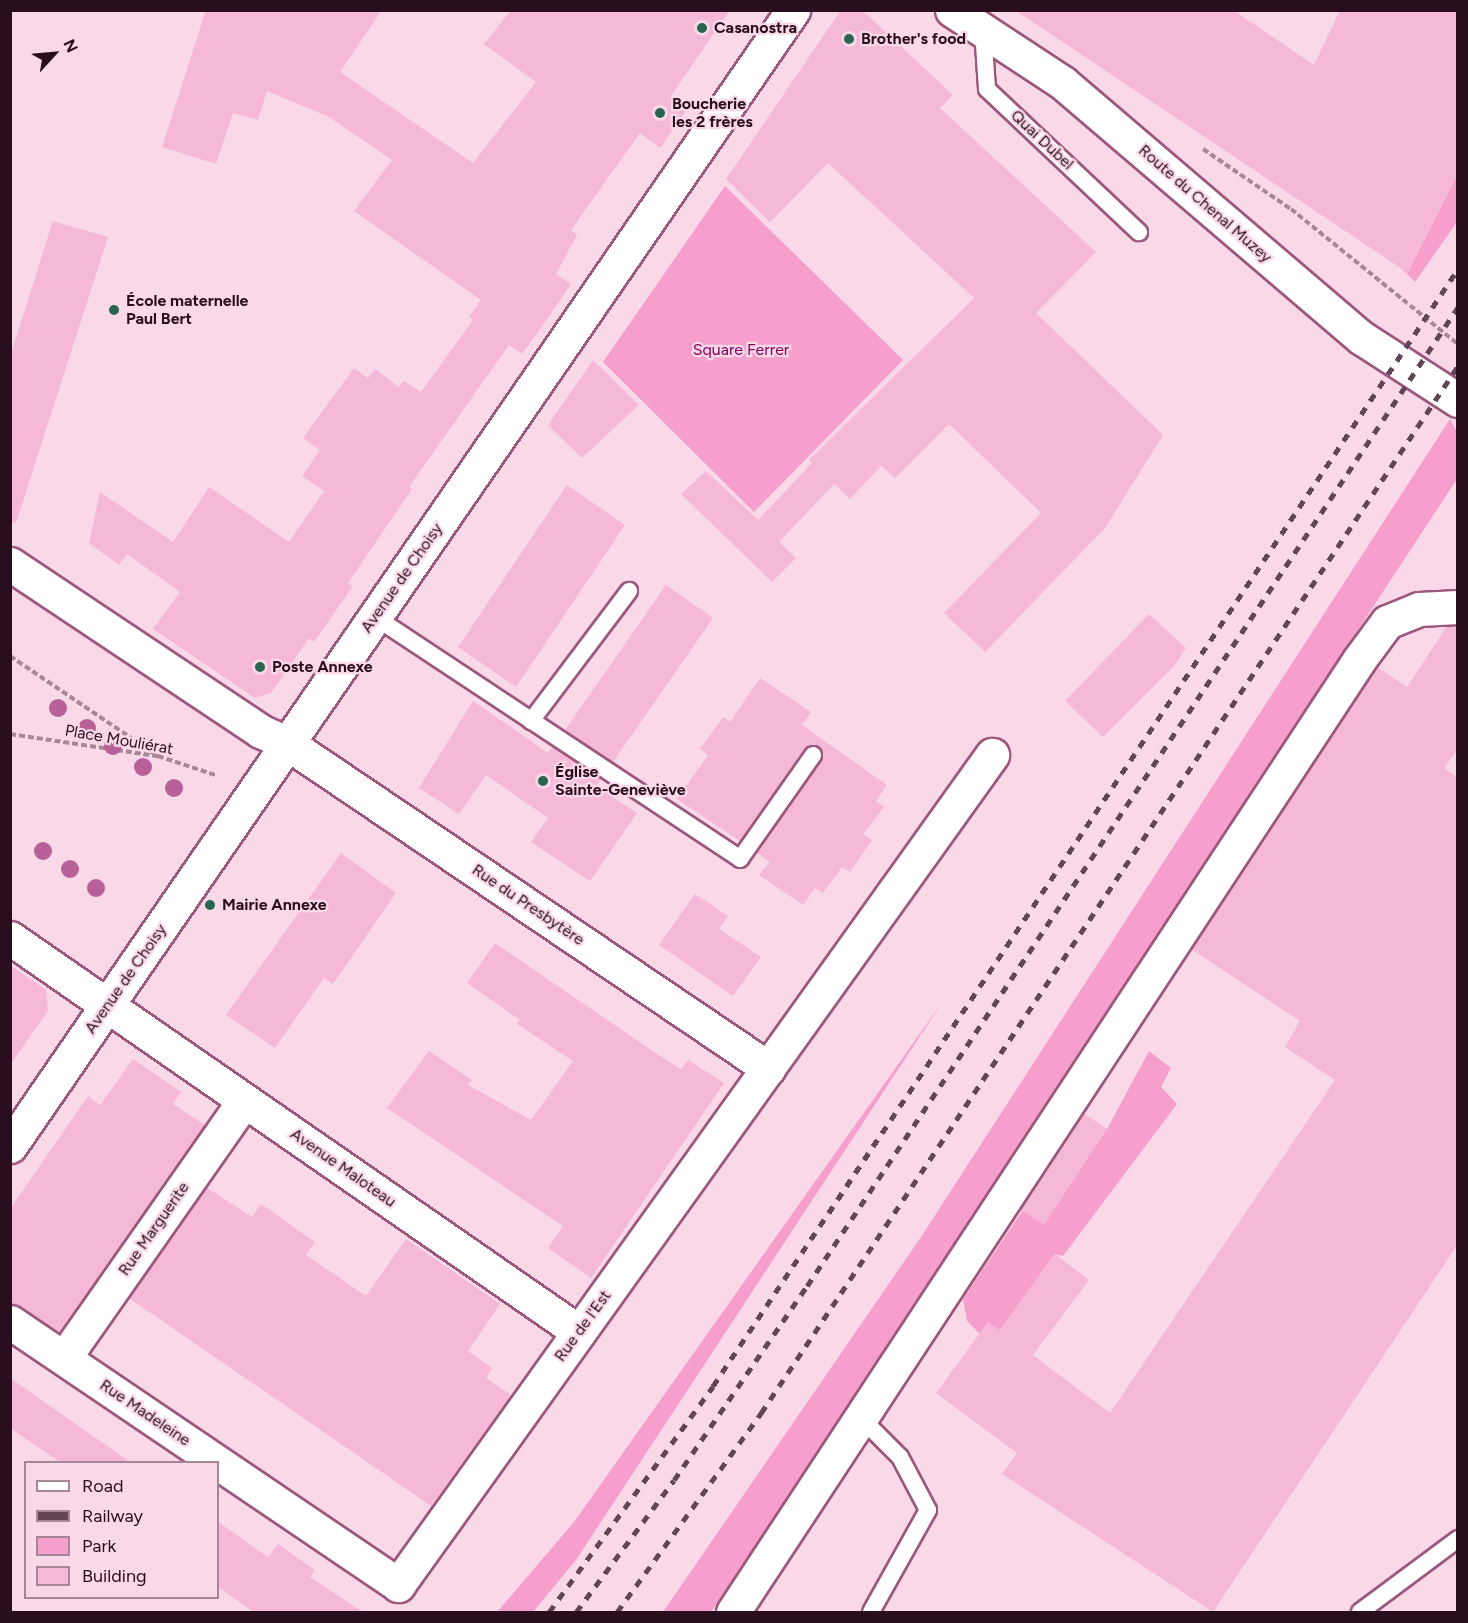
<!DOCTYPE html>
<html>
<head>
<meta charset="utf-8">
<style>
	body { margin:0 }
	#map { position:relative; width:1468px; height:1623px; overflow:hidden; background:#f9d8e8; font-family:Figtree,sans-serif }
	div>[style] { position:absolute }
	.green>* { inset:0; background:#f69fcc }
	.building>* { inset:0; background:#f6b8d7 }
	.path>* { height:4px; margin-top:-2px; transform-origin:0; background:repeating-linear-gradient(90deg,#a78898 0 6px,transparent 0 9px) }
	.roads { filter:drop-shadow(2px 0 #9c577c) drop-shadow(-2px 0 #9c577c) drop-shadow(0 2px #9c577c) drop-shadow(0 -2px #9c577c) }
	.lane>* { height:16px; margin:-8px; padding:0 8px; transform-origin:8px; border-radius:8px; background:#fff }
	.street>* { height:33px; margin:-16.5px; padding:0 16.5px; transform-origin:16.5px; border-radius:16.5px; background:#fff }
	.secondary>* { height:33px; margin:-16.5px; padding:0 16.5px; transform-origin:16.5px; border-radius:16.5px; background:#fff }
	.rail>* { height:4.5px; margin-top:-2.25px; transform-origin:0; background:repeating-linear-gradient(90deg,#624655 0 8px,transparent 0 16px) }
	.trees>* { width:18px; height:18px; margin:-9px; border-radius:50%; background:#b86199 }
	.dots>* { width:16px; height:16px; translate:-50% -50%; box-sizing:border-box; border:3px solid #f9d8e8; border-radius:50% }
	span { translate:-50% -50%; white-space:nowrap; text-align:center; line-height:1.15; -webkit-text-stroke:4.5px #f9d8e8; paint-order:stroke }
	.poi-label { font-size:16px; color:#290e1d; font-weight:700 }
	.left { translate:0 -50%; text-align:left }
	.street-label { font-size:16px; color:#290e1d }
	.park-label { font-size:16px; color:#830058 }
	.frame { position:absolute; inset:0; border:12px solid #290e1d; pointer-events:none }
	.legend { position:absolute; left:24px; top:1461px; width:195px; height:138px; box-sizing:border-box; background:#f9d8e8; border:2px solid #a68797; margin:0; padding:8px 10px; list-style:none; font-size:18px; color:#290e1d }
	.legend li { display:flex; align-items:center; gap:12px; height:30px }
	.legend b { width:30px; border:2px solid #a68797 }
	.north { position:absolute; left:24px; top:24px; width:60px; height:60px; -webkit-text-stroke:4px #f9d8e8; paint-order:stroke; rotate:64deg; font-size:16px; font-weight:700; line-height:24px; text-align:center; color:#290e1d }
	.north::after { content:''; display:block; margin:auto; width:21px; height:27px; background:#290e1d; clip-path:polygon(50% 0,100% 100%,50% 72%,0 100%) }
</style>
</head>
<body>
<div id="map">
	<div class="green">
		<i style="clip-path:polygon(1457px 152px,1457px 222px,1415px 282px,1397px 264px)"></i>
		<i style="clip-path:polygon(725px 186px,903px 360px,754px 512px,603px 362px)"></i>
		<i style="clip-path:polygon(1450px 419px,1457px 432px,1457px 479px,800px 1480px,711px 1612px,663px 1612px,921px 1237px)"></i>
		<i style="clip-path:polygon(943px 1001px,576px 1560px,533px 1612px,497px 1612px,574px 1522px)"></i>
		<i style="clip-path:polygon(1149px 1051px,1171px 1068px,1161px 1087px,1177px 1104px,1063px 1256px,1055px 1254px,1000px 1330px,980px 1334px,967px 1321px,963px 1299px,1023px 1210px,1107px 1129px)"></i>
	</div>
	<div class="building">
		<i style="clip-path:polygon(206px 10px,382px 10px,340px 72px,473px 163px,536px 82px,484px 44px,511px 10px,730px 10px,671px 96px,688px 108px,660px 148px,640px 133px,571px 230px,577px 235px,556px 274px,571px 284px,545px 322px,522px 354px,509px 345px,409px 487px,412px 489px,348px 583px,353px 586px,314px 642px,309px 638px,271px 693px,255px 698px,153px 629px,180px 592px,127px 554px,119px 565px,89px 543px,100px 492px,173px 542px,209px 487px,289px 542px,324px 491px,302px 476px,320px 450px,303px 438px,354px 368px,368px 378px,375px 369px,399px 387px,404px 381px,421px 392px,473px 320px,469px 317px,481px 300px,354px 211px,392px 160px,329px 117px,267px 91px,258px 120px,233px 113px,216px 164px,162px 147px)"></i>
		<i style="clip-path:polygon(841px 10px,862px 10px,953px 95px,940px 108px,1096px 252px,1036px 313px,1163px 435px,1105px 528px,985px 652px,944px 613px,1041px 513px,949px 424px,895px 478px,881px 466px,850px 499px,834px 484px,779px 542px,796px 558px,772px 582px,681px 494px,706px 471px,758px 520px,812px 463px,809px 460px,974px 298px,828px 163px,770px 222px,726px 179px)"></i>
		<i style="clip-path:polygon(1015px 10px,1233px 10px,1314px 65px,1340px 10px,1458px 10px,1458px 174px,1408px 273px)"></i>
		<i style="clip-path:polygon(53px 221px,108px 237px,16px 523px,10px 522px,10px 357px)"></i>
		<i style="clip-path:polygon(593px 360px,639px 405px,582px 458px,548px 425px)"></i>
		<i style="clip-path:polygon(567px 485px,625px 525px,516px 687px,458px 647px)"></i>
		<i style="clip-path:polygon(666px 585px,713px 618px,613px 762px,565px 730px)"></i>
		<i style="clip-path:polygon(1149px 614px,1186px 648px,1174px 666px,1103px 737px,1065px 701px)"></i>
		<i style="clip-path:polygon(1447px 626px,1458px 626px,1458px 749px,1444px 768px,1458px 778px,1458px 1244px,1213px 1612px,1002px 1474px,1017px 1453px,936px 1393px,988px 1322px,1000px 1330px,1055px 1254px,1089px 1280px,1033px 1355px,1110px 1413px,1335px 1080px,1285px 1047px,1300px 1021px,1191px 949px,1377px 667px,1407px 687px)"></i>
		<i style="clip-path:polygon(760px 678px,811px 712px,802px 725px,887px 785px,876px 801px,884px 807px,863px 834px,872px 840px,850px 872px,842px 867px,823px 893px,815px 888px,803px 905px,759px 875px,770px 862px,757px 853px,822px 761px,819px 747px,813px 745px,804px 749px,740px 841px,677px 799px,708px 755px,700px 749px,723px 717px,730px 722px)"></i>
		<i style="clip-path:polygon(473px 701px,548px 753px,552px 747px,601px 779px,596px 786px,637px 813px,590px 881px,531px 842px,548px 818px,486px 775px,459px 814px,419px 788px)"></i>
		<i style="clip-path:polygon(341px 853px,396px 893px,333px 984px,324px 978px,275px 1048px,226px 1015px)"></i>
		<i style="clip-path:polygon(695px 894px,728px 916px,719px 929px,761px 957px,733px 996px,659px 945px)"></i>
		<i style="clip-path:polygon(495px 943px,660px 1056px,681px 1069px,688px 1060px,724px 1083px,591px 1278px,548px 1248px,563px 1226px,387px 1108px,429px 1051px,472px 1080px,468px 1085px,531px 1120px,573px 1061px,517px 1024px,520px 1020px,467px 983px)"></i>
		<i style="clip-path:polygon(10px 965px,46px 990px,48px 1011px,10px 1065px)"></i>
		<i style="clip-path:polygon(133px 1059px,181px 1092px,173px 1104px,205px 1125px,59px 1333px,10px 1303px,10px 1209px,88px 1096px,100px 1105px)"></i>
		<i style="clip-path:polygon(1083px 1113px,1107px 1129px,1044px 1225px,1020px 1209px)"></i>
		<i style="clip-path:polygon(206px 1187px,252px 1217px,261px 1204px,315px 1242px,306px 1255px,366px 1296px,406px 1239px,500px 1304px,468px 1351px,492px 1368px,486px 1378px,511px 1395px,431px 1506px,129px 1298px)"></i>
		<i style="clip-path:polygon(10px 1378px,130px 1462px,60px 1462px,10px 1428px)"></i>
		<i style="clip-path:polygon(218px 1522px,268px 1557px,278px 1544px,315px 1570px,310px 1577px,363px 1612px,254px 1612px,218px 1587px)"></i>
	</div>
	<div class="path">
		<i style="left:1203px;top:149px;width:107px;rotate:34.3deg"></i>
		<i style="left:1291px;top:209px;width:215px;rotate:39deg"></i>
		<i style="left:10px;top:656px;width:176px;rotate:34.1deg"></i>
		<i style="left:10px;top:734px;width:150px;rotate:8.5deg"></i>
		<i style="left:158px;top:756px;width:63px;rotate:18.4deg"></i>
	</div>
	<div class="roads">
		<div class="lane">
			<i style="left:983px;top:30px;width:59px;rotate:86.1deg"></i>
			<i style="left:987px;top:89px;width:209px;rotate:43.3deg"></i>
			<i style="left:375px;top:617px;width:438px;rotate:33.5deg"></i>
			<i style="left:740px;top:859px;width:127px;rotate:-54.9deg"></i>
			<i style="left:531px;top:721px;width:163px;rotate:-53deg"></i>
			<i style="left:860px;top:1417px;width:57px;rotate:45deg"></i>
			<i style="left:900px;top:1457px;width:60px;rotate:62.2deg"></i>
			<i style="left:928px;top:1510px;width:117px;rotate:119.2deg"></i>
			<i style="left:1360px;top:1612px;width:122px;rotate:-36.7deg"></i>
		</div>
		<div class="street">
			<i style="left:952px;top:10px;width:133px;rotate:33.3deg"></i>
			<i style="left:1063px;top:83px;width:393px;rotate:40.5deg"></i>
			<i style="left:1362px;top:338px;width:114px;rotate:32.9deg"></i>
			<i style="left:10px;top:564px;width:301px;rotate:33.7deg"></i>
			<i style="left:260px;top:731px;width:30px;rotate:24deg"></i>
			<i style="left:287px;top:743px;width:581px;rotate:34.05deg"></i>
			<i style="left:10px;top:938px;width:692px;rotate:34.7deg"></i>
			<i style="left:10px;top:1322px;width:469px;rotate:34.1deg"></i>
			<i style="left:398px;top:1585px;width:1021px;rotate:-54.41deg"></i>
			<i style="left:64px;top:1358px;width:314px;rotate:-55deg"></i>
			<i style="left:733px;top:1612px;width:1139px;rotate:-56.67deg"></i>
			<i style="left:1359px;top:660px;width:47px;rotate:-53.6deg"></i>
			<i style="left:1387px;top:622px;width:35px;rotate:-22deg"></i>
			<i style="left:1419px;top:609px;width:39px;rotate:-3deg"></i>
		</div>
		<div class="secondary">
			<i style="left:10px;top:1146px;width:1380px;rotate:-55.42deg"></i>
		</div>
	</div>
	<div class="rail">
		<i style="left:549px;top:1612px;width:279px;rotate:-54deg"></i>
		<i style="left:713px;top:1386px;width:1343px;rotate:-56.3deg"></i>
		<i style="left:576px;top:1612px;width:164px;rotate:-53.4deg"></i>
		<i style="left:674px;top:1480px;width:235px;rotate:-55.6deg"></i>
		<i style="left:807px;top:1286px;width:1176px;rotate:-56.38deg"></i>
		<i style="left:617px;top:1612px;width:246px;rotate:-54.1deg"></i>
		<i style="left:761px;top:1413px;width:1258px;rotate:-56.35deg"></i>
	</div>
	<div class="trees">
		<i style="left:58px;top:708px"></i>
		<i style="left:87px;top:728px"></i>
		<i style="left:113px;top:746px"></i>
		<i style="left:143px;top:767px"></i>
		<i style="left:174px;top:788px"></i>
		<i style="left:43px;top:851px"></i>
		<i style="left:70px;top:869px"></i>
		<i style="left:96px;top:888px"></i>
	</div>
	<div class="dots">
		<i style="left:702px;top:28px;background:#286550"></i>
		<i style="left:849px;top:39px;background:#286550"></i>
		<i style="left:660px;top:113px;background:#286550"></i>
		<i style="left:114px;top:310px;background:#286550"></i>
		<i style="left:260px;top:667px;background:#286550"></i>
		<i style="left:543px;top:781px;background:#286550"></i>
		<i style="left:210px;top:905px;background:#286550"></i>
	</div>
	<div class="poi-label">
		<span class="left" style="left:714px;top:28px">Casanostra</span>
		<span class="left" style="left:861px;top:39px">Brother's food</span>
		<span class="left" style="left:672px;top:113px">Boucherie<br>les 2 frères</span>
		<span class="left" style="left:126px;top:310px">École maternelle<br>Paul Bert</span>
		<span class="left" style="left:272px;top:667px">Poste Annexe</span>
		<span class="left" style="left:555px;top:781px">Église<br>Sainte-Geneviève</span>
		<span class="left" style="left:222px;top:905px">Mairie Annexe</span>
	</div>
	<div class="street-label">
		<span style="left:1042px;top:140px;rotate:43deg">Quai Dubel</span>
		<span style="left:1205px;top:204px;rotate:41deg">Route du Chenal Muzey</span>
		<span style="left:402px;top:578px;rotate:-55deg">Avenue de Choisy</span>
		<span style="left:119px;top:740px;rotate:10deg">Place Mouliérat</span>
		<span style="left:528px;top:905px;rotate:34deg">Rue du Presbytère</span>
		<span style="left:126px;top:979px;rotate:-55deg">Avenue de Choisy</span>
		<span style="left:343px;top:1168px;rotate:35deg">Avenue Maloteau</span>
		<span style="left:154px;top:1229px;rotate:-55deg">Rue Marguerite</span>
		<span style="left:583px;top:1326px;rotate:-54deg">Rue de l'Est</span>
		<span style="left:145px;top:1413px;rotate:34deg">Rue Madeleine</span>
	</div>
	<div class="park-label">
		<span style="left:741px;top:350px">Square Ferrer</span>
	</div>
	<div class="frame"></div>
	<ul class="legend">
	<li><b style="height:8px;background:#fff"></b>Road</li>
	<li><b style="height:8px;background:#624655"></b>Railway</li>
	<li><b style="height:16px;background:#f69fcc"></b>Park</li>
	<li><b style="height:16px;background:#f6b8d7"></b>Building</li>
	</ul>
	<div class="north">N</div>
</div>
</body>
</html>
